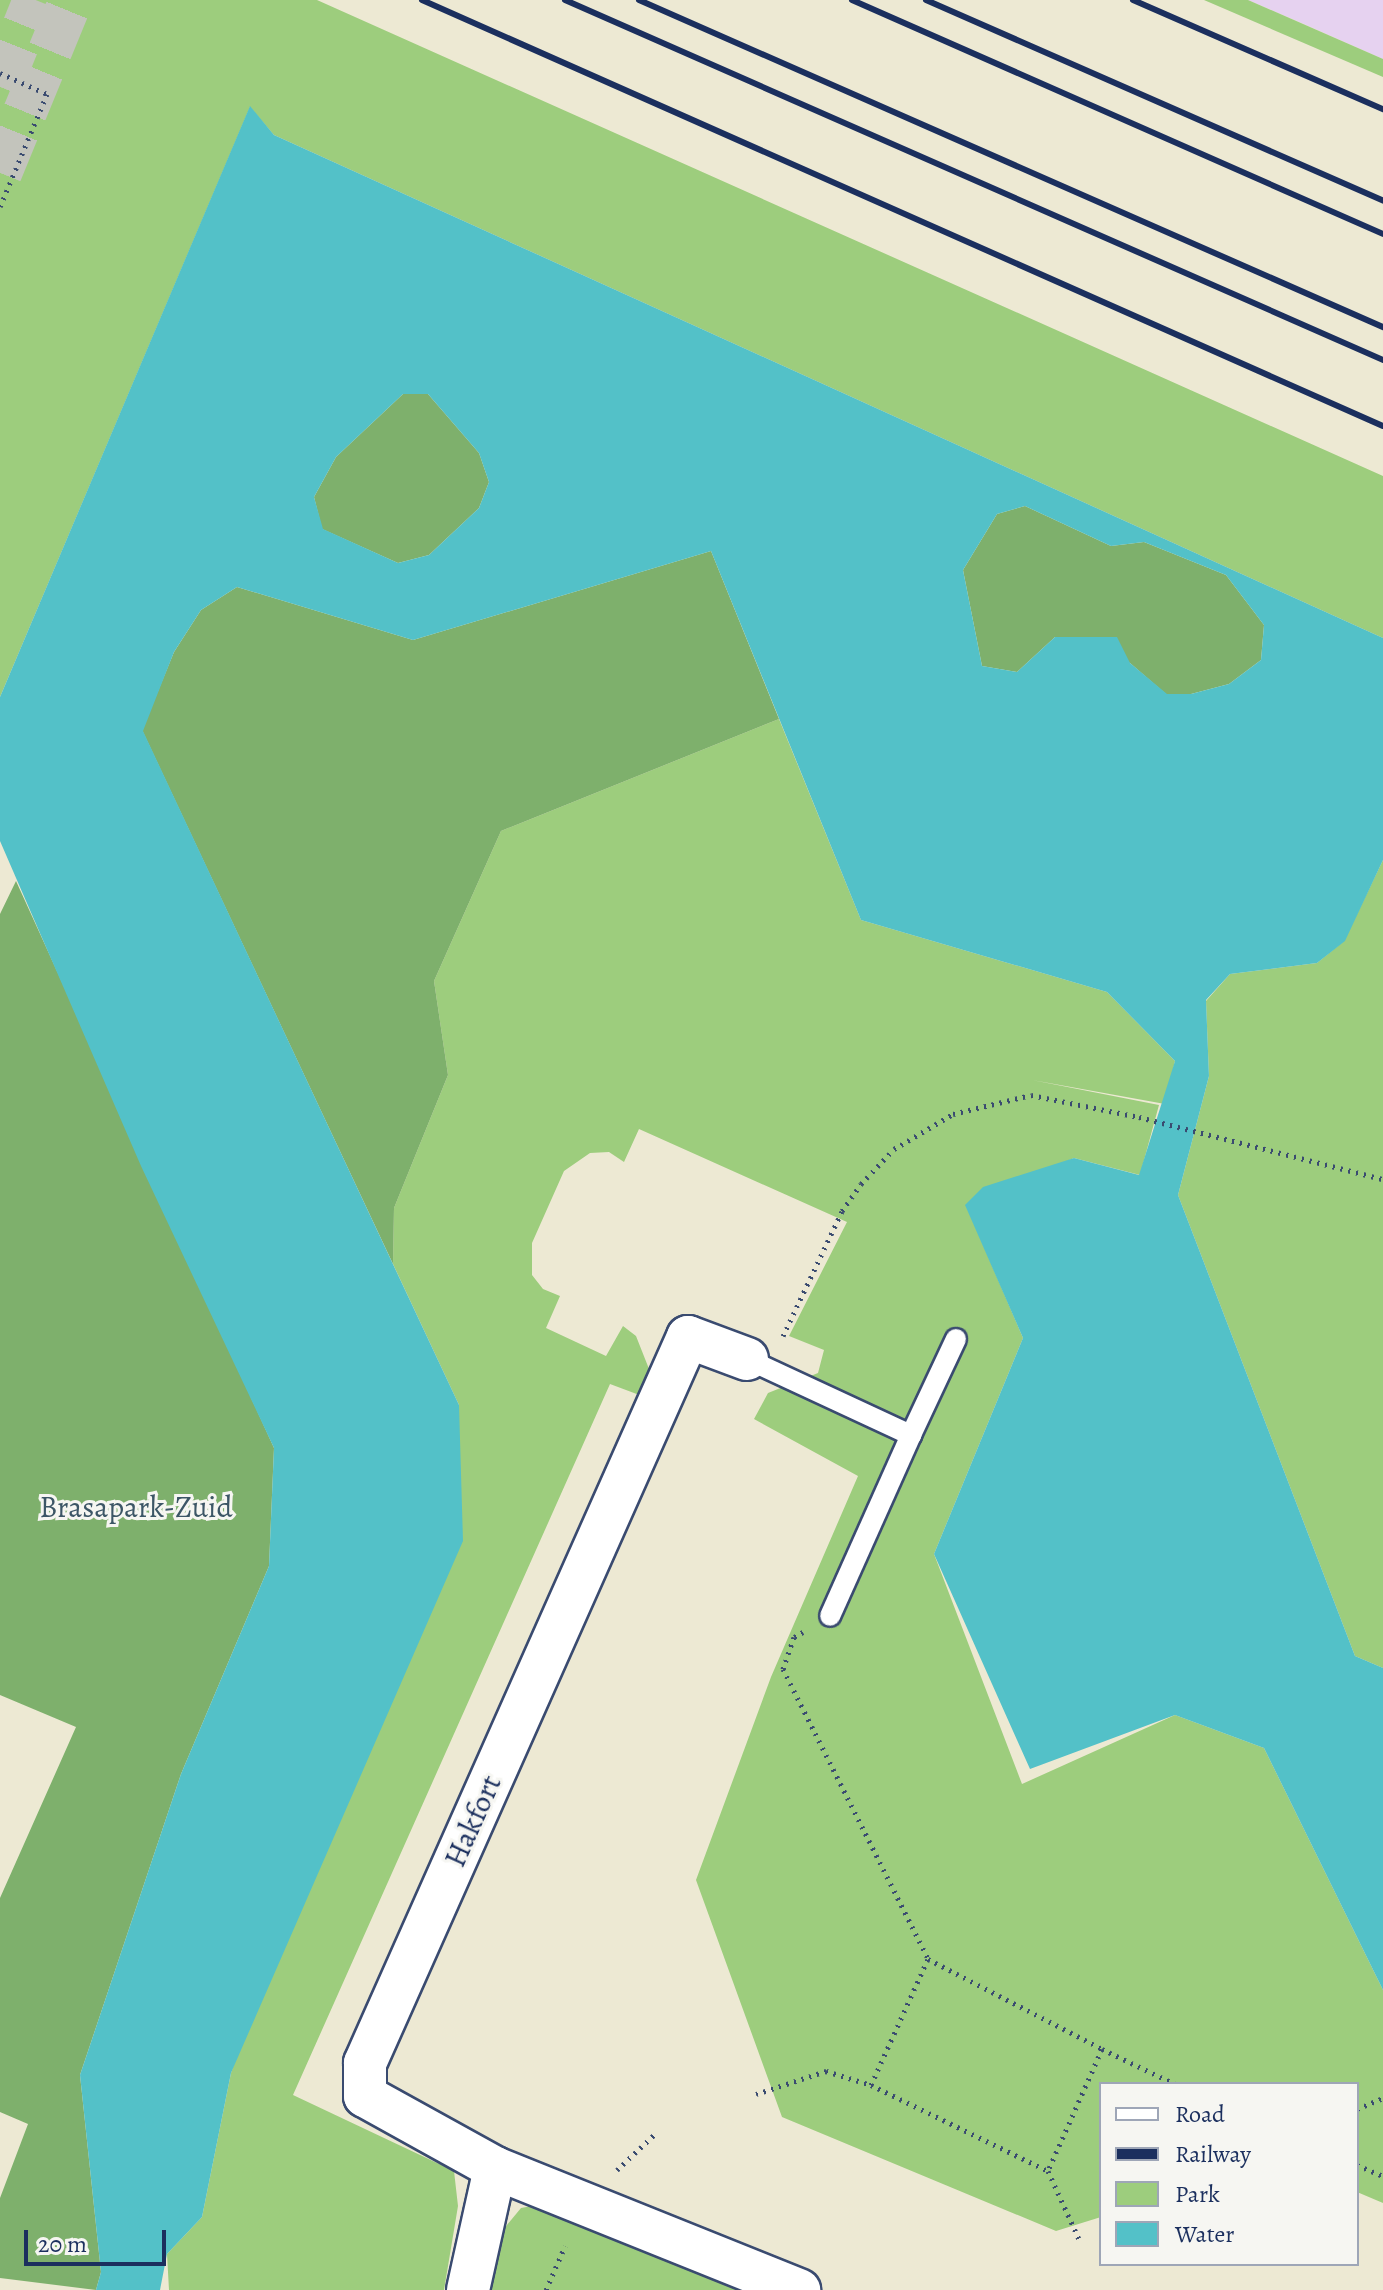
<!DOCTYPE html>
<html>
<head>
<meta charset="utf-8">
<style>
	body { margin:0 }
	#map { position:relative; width:1383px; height:2290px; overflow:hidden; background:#ede9d3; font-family:Alegreya,serif }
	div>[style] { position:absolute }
	.built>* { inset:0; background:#e6d2f0 }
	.green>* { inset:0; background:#9dcd7d }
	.forest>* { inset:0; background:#7eb06c }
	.water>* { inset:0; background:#53c1c8 }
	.highway-tunnel>* { height:44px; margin-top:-22px; transform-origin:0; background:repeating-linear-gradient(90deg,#c3c4bc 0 44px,transparent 0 66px) }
	.path>* { height:5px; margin-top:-2.5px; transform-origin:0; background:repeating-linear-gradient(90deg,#3a4b70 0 2px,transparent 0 8px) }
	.roads { filter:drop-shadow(2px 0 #3a4b70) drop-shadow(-2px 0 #3a4b70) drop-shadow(0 2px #3a4b70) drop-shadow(0 -2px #3a4b70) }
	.lane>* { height:20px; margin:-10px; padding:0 10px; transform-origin:10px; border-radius:10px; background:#fff }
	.street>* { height:42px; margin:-21px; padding:0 21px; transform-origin:21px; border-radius:21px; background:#fff }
	.rail>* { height:6px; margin:-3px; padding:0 3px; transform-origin:3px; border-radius:3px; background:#1b2f5e }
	span { translate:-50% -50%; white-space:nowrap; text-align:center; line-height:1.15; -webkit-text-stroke:6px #f6f6f2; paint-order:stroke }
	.park-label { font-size:30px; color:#3c5666 }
	.street-label { font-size:30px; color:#1b2f5e }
	.legend { position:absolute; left:1099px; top:2082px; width:260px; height:184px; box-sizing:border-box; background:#f6f6f2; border:2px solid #9ea6b7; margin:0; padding:10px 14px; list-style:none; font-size:24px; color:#1b2f5e }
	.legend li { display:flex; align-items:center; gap:16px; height:40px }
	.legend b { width:40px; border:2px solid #9ea6b7 }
	.scale { position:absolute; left:24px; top:2230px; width:142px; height:36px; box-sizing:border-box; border:4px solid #1b2f5e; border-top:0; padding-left:10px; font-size:24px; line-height:28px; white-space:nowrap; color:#1b2f5e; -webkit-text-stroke:6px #f6f6f2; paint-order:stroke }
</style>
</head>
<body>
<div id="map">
	<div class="built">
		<i style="clip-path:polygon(1248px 0,1383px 0,1383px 59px,1297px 21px)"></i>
	</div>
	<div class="green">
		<i style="clip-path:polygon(0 0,317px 0,1383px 476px,1383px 638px,274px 135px,250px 107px,0 697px)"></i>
		<i style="clip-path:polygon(1204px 0,1248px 0,1383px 59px,1383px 77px)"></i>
		<i style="clip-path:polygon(779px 719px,861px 920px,1107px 992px,1175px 1061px,1165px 1104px,1032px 1080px,1159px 1105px,1140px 1175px,1074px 1158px,966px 1205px,1023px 1338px,934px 1554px,1022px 1784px,1175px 1715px,1264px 1748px,1383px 1990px,1383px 2203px,1357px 2192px,1357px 2084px,1101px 2084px,1101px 2217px,1056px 2231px,782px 2117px,696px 1880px,771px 1677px,858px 1476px,754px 1419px,768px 1393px,818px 1373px,824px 1350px,789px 1336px,847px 1222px,639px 1129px,624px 1162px,609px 1152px,590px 1153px,564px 1171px,532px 1243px,532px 1275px,543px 1289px,560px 1296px,546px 1328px,606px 1356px,623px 1326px,636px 1336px,651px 1374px,642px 1396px,610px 1384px,293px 2095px,454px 2171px,458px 2206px,444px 2290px,169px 2290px,167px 2254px,202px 2217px,231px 2073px,459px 1405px,393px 1264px,394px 1208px,448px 1075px,434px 981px,501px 831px)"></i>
		<i style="clip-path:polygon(1383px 860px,1383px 1668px,1355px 1656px,1178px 1195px,1209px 1076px,1206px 1001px,1230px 974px,1317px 963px,1344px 941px)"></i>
		<i style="clip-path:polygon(554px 2202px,750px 2290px,486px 2290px,502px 2231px,521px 2208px)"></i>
	</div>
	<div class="forest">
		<i style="clip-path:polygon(403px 394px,428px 394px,479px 453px,489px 482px,479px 508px,429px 555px,398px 563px,322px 529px,314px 497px,336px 457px)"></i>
		<i style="clip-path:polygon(1025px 506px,1111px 546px,1144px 542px,1226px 575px,1264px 625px,1261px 660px,1229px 684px,1191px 694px,1167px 695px,1130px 663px,1055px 637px,1017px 672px,982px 666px,963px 570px,997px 514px)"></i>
		<i style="clip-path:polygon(711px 551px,779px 719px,501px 831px,434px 981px,448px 1075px,394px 1208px,393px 1264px,142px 730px,174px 652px,201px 610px,237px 587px,413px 640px)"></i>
		<i style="clip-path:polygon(16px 881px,274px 1448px,269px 1566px,181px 1774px,80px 2075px,101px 2272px,96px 2290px,0 2278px,0 2198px,28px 2124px,0 2112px,0 1898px,76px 1727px,0 1695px,0 914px)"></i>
	</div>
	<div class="water">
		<i style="clip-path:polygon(evenodd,250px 106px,274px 135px,1383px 638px,1383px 860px,1345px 941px,1317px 963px,1230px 974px,1206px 1000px,1209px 1076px,1178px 1195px,1355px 1656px,1383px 1668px,1383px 1990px,1264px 1748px,1175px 1715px,1030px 1769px,934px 1554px,1023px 1338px,965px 1205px,983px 1187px,1074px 1158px,1139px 1175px,1175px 1061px,1107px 992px,861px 920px,711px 551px,413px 640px,237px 587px,201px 610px,174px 652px,143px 731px,459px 1405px,463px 1541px,231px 2073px,202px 2217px,167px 2254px,160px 2290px,96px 2290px,101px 2272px,80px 2075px,181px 1774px,269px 1566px,274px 1448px,141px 1166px,0 841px,0 697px,250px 106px,403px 394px,428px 394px,479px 453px,489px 482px,479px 508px,429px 555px,398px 563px,323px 529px,314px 497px,336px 457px,403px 394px,250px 106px,1025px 506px,1111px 546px,1144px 542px,1226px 575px,1264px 625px,1261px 660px,1229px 684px,1191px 694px,1167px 694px,1130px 663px,1117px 637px,1055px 637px,1017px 672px,982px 666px,963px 570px,997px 514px,1025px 506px)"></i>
	</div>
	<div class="highway-tunnel">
		<i style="left:0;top:87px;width:94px;rotate:-68.1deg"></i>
		<i style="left:0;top:173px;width:187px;rotate:-67.7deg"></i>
	</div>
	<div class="path">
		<i style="left:0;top:73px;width:51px;rotate:24.1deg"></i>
		<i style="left:47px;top:94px;width:122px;rotate:112.6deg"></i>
		<i style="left:783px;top:1336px;width:138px;rotate:-64.7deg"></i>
		<i style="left:842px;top:1211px;width:33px;rotate:-55deg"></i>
		<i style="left:861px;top:1184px;width:48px;rotate:-46.7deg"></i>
		<i style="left:894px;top:1149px;width:69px;rotate:-30.7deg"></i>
		<i style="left:953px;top:1114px;width:80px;rotate:-13.7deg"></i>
		<i style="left:1031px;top:1095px;width:110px;rotate:11.5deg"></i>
		<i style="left:1139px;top:1117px;width:252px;rotate:14.3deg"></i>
		<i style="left:803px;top:1632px;width:10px;rotate:151deg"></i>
		<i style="left:794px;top:1637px;width:34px;rotate:109deg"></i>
		<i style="left:783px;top:1669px;width:324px;rotate:63.4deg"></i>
		<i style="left:928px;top:1959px;width:196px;rotate:27.3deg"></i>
		<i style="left:1102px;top:2049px;width:133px;rotate:113.9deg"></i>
		<i style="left:1048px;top:2171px;width:75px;rotate:65.5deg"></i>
		<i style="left:1102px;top:2049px;width:81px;rotate:25.6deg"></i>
		<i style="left:871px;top:2085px;width:197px;rotate:25.9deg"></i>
		<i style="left:756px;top:2094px;width:74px;rotate:-18.2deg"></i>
		<i style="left:826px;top:2071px;width:47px;rotate:17.3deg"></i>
		<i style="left:871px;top:2085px;width:138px;rotate:-65.7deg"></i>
		<i style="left:1357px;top:2109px;width:28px;rotate:-23deg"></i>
		<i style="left:1357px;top:2165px;width:28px;rotate:23deg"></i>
		<i style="left:617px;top:2170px;width:55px;rotate:-43.5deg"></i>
		<i style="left:546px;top:2290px;width:48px;rotate:-66.6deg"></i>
	</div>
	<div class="roads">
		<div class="lane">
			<i style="left:747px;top:1359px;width:181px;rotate:24.9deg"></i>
			<i style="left:911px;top:1435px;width:198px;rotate:114.1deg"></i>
			<i style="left:911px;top:1435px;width:106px;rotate:-64.9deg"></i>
		</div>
		<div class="street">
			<i style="left:747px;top:1359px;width:63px;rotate:-159.6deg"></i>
			<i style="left:688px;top:1337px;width:795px;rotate:113.98deg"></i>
			<i style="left:365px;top:2063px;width:33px;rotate:90deg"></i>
			<i style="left:365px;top:2096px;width:149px;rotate:29deg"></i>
			<i style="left:495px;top:2168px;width:328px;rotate:21.9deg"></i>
			<i style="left:468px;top:2290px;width:125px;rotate:-77.5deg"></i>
		</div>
	</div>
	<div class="rail">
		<i style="left:422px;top:0;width:1051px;rotate:23.91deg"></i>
		<i style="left:565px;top:0;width:894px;rotate:23.75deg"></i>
		<i style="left:639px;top:0;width:813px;rotate:23.73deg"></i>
		<i style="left:852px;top:0;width:580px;rotate:23.78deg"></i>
		<i style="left:926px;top:0;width:499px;rotate:23.7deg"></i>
		<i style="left:1133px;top:0;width:273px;rotate:23.6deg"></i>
	</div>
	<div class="park-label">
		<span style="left:136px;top:1507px">Brasapark-Zuid</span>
	</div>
	<div class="street-label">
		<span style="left:473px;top:1821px;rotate:-66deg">Hakfort</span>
	</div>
	<ul class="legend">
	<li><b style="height:10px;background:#fff"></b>Road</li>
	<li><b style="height:10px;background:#1b2f5e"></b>Railway</li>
	<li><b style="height:22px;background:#9dcd7d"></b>Park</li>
	<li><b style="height:22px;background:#53c1c8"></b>Water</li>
	</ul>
	<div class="scale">20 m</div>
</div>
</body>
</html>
